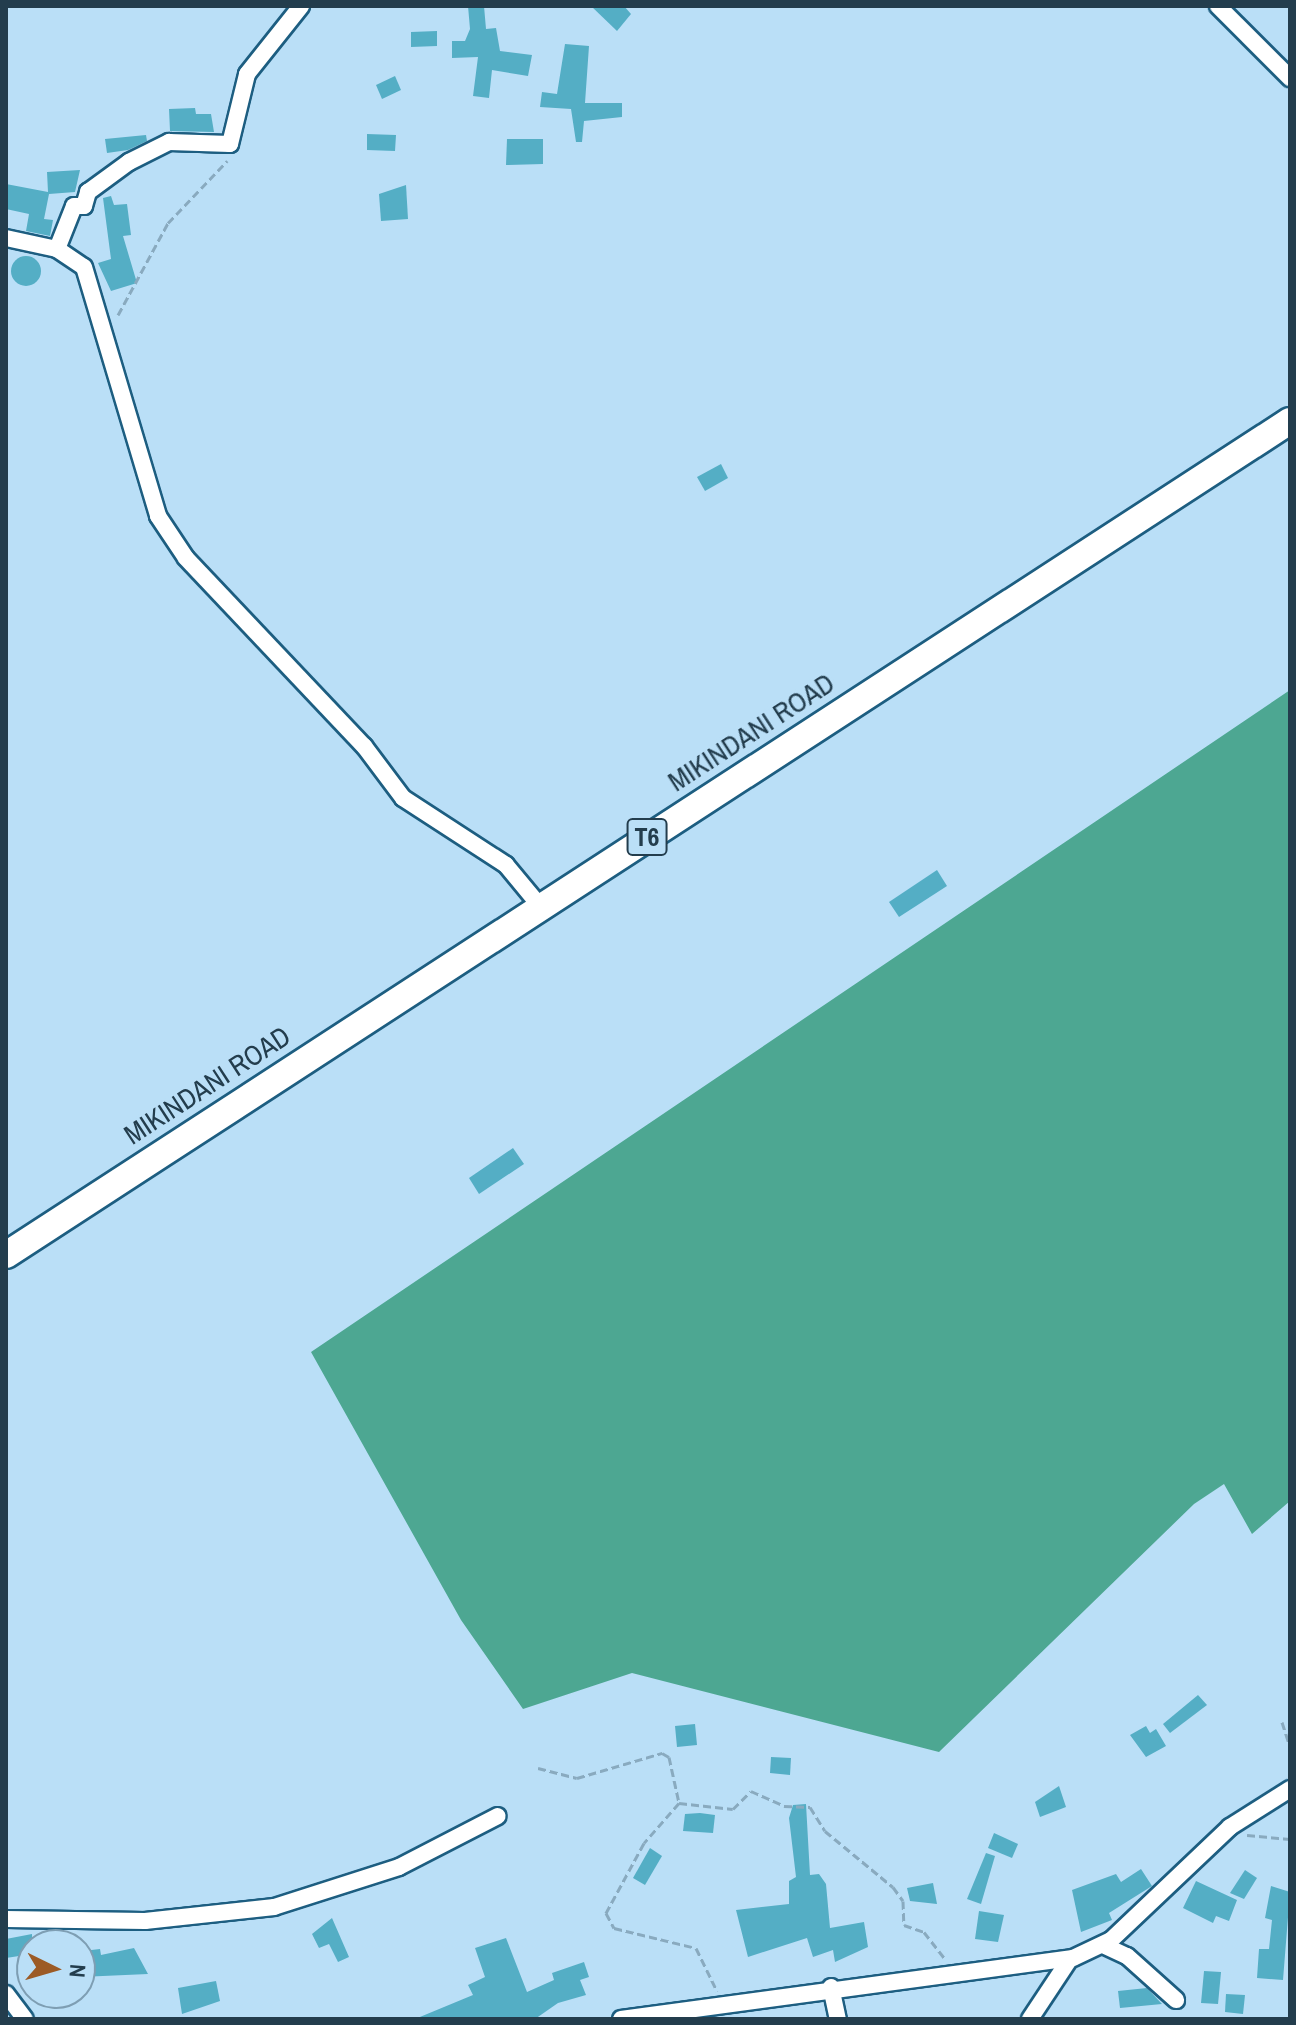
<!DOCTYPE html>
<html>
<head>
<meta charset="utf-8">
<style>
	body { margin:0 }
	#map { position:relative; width:1296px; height:2025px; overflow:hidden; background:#badff7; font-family:"Archivo Narrow",sans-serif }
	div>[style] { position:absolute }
	.water>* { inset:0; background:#4da792 }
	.building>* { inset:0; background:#54aec5 }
	.round { border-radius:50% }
	.path>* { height:3px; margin-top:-1.5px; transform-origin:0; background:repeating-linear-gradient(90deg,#89aabf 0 8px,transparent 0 12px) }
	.roads { filter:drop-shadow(2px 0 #1d5e81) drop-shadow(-2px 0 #1d5e81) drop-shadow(0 2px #1d5e81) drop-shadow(0 -2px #1d5e81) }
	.minor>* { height:16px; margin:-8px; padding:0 8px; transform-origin:8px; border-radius:8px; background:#fff }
	.trunk>* { height:26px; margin:-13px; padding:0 13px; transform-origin:13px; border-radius:13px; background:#fff }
	span { translate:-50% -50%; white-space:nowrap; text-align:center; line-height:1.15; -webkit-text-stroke:6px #badff7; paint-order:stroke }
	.shield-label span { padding:2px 6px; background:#badff7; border:2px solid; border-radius:6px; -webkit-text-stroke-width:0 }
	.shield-label { font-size:26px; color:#233d4d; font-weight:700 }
	.street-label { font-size:28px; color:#233d4d }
	.frame { position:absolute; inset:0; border:8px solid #233d4d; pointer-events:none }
	.north { position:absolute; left:16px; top:1929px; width:80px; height:80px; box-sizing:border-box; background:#badff7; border:2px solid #7e9eb3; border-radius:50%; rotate:95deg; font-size:22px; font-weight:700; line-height:32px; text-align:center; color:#233d4d }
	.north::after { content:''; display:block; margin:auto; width:28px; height:36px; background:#9c5b26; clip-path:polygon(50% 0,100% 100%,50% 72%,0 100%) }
</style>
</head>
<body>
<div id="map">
	<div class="water">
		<i style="clip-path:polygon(1290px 690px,1290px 1501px,1252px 1534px,1224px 1484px,1194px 1504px,939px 1752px,632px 1673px,523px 1709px,461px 1620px,311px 1352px)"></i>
	</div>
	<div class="building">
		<i style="clip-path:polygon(468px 6px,484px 6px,486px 29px,496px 28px,500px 51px,532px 55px,528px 76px,492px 70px,489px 98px,473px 96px,478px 57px,452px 58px,452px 41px,465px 41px,470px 29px)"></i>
		<i style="clip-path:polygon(591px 6px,624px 6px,631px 14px,617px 31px)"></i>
		<i style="clip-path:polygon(437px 31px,437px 46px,411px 47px,411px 32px)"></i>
		<i style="clip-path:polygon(565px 44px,589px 46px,585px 103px,622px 103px,622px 117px,584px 121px,582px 142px,576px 142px,571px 109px,540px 107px,542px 92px,557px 94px)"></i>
		<i style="clip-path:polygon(395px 76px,401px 90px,382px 99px,376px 85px)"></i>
		<i style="clip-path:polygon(195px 108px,196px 114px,211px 114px,214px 132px,170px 131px,169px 109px)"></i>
		<i style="clip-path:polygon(367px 134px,396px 135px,395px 151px,367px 150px)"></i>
		<i style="clip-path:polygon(146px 135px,147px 141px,128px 150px,107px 153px,105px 139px)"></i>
		<i style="clip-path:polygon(507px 139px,543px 139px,543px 164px,506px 165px)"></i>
		<i style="clip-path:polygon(80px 170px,75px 192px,49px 194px,44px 219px,53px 220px,50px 236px,26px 231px,29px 214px,6px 209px,6px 184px,48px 192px,47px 172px)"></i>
		<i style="clip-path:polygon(406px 185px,408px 219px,381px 221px,379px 194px)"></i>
		<i style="clip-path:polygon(111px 196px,114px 205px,127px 204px,131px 235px,123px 236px,137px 283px,111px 291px,98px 263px,111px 259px,103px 198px)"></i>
		<i class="round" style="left:11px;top:256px;width:30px;height:30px"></i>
		<i style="clip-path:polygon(721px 464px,728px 478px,705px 491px,697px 477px)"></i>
		<i style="clip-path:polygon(937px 870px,947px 886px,899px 917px,889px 902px)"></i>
		<i style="clip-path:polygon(513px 1148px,524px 1164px,479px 1194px,469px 1178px)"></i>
		<i style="clip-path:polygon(1198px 1695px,1207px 1705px,1170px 1733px,1163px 1724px)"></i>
		<i style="clip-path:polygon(695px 1724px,697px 1745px,677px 1747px,675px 1726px)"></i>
		<i style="clip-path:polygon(1146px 1726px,1150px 1733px,1156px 1729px,1166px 1746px,1146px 1757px,1130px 1735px)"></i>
		<i style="clip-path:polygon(771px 1757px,791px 1758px,790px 1775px,770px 1773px)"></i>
		<i style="clip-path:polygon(1059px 1786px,1066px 1807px,1040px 1817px,1035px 1802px)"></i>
		<i style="clip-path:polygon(806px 1804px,810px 1875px,819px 1874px,826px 1884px,830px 1928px,864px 1922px,868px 1947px,835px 1962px,833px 1950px,813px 1957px,807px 1938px,748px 1957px,736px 1910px,789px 1904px,789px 1881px,796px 1877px,789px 1818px,793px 1805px)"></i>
		<i style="clip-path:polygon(700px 1813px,715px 1815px,713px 1833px,683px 1831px,685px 1814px)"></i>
		<i style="clip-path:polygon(994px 1833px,1018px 1844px,1012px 1858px,988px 1848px)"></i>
		<i style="clip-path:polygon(650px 1848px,662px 1856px,645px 1885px,633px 1878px)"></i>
		<i style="clip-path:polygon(986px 1853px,995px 1856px,981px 1904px,967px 1899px)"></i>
		<i style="clip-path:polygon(1141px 1869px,1152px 1886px,1109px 1913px,1112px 1920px,1081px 1932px,1072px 1890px,1116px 1874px,1121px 1882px)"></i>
		<i style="clip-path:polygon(1245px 1870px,1257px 1878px,1244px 1899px,1230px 1893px)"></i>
		<i style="clip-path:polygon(1196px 1881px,1237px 1900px,1229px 1921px,1216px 1916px,1213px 1923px,1183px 1908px)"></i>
		<i style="clip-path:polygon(933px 1883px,937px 1904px,910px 1901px,907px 1888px)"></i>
		<i style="clip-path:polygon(1271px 1886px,1290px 1892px,1283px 1980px,1257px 1978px,1259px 1949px,1269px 1949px,1272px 1920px,1265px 1918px)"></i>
		<i style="clip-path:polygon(979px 1911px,1004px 1915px,998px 1942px,975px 1939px)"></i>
		<i style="clip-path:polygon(332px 1918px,349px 1957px,338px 1962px,329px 1944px,319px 1948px,312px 1934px)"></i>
		<i style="clip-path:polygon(32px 1934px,32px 1954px,6px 1958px,6px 1939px)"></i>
		<i style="clip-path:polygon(506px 1938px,527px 1992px,554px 1980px,552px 1973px,584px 1962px,589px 1977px,580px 1980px,586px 1995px,558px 2003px,535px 2019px,415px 2019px,473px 1995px,468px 1985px,485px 1977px,475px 1948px)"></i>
		<i style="clip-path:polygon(134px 1948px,148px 1974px,80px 1977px,83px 1951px,100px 1949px,101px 1955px)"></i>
		<i style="clip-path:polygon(1204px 1971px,1221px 1972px,1218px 2004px,1201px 2003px)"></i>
		<i style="clip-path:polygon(216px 1981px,220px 2001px,182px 2014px,178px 1988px)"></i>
		<i style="clip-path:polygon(1147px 1988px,1162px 2004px,1120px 2008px,1118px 1991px)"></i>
		<i style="clip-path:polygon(1226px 1994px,1245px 1995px,1243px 2014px,1225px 2012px)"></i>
	</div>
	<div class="path">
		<i style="left:118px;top:315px;width:105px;rotate:-61.5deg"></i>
		<i style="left:168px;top:223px;width:86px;rotate:-46.4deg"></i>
		<i style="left:1282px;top:1722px;width:25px;rotate:72deg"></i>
		<i style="left:538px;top:1768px;width:40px;rotate:14.4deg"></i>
		<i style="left:577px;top:1778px;width:89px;rotate:-16.4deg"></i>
		<i style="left:662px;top:1753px;width:8px;rotate:30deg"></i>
		<i style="left:669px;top:1757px;width:47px;rotate:77.7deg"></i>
		<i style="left:679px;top:1803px;width:54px;rotate:6.3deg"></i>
		<i style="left:733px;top:1809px;width:25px;rotate:-45deg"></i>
		<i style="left:751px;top:1791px;width:36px;rotate:24deg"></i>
		<i style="left:784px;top:1806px;width:26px;rotate:2deg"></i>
		<i style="left:810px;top:1807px;width:28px;rotate:58deg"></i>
		<i style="left:825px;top:1831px;width:88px;rotate:39.5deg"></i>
		<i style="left:893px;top:1887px;width:17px;rotate:54deg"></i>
		<i style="left:903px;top:1901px;width:24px;rotate:88deg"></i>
		<i style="left:904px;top:1925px;width:21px;rotate:19deg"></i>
		<i style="left:924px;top:1932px;width:34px;rotate:52deg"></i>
		<i style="left:679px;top:1803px;width:53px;rotate:131.2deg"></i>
		<i style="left:644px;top:1843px;width:80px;rotate:118.5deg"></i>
		<i style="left:606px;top:1913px;width:17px;rotate:62deg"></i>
		<i style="left:614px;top:1928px;width:84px;rotate:13.7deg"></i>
		<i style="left:696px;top:1948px;width:48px;rotate:64deg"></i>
		<i style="left:1247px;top:1835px;width:43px;rotate:5.3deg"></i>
	</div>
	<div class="roads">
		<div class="minor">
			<i style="left:1218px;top:6px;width:102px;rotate:45deg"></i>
			<i style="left:6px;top:238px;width:52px;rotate:12.2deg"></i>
			<i style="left:57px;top:249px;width:32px;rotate:34deg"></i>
			<i style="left:84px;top:267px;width:260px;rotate:73.4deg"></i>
			<i style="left:158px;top:516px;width:50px;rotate:56.3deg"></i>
			<i style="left:186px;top:558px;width:259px;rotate:46.6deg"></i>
			<i style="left:364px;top:746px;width:65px;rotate:53.1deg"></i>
			<i style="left:403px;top:798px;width:123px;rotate:33deg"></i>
			<i style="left:506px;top:865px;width:53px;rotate:50.3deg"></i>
			<i style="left:57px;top:249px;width:46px;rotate:-68.4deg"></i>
			<i style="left:74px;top:206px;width:10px"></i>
			<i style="left:84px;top:206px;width:15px;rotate:-74deg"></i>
			<i style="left:88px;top:192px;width:51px;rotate:-36.2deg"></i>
			<i style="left:129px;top:162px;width:45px;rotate:-26.6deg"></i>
			<i style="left:169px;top:142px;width:61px;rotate:1.9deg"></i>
			<i style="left:230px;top:144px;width:72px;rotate:-76.3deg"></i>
			<i style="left:247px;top:74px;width:87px;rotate:-51.5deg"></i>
			<i style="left:6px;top:1919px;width:139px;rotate:0.8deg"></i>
			<i style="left:145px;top:1921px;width:130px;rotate:-6.2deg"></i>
			<i style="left:274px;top:1907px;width:131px;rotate:-17.7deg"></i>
			<i style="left:399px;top:1867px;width:111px;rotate:-27.3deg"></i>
			<i style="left:1103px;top:1945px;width:26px;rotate:25deg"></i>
			<i style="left:1127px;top:1956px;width:66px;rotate:41.9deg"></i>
			<i style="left:831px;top:1987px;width:33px;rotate:78deg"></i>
			<i style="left:6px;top:1994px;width:31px;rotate:53deg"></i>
			<i style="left:621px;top:2019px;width:456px;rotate:-7.7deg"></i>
			<i style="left:1073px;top:1958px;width:42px;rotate:-25.3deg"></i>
			<i style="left:1111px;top:1940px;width:164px;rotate:-43.5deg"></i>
			<i style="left:1230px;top:1827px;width:71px;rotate:-32.3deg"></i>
			<i style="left:1030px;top:2019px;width:71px;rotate:-56.5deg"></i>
		</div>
		<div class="trunk">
			<i style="left:6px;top:1255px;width:1531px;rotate:-33.01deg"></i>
		</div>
	</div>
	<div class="shield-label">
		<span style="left:647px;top:837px">T6</span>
	</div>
	<div class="street-label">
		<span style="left:751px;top:732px;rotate:-33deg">MIKINDANI ROAD</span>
		<span style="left:207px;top:1085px;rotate:-33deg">MIKINDANI ROAD</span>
	</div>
	<div class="frame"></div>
	<div class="north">N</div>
</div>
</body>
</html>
